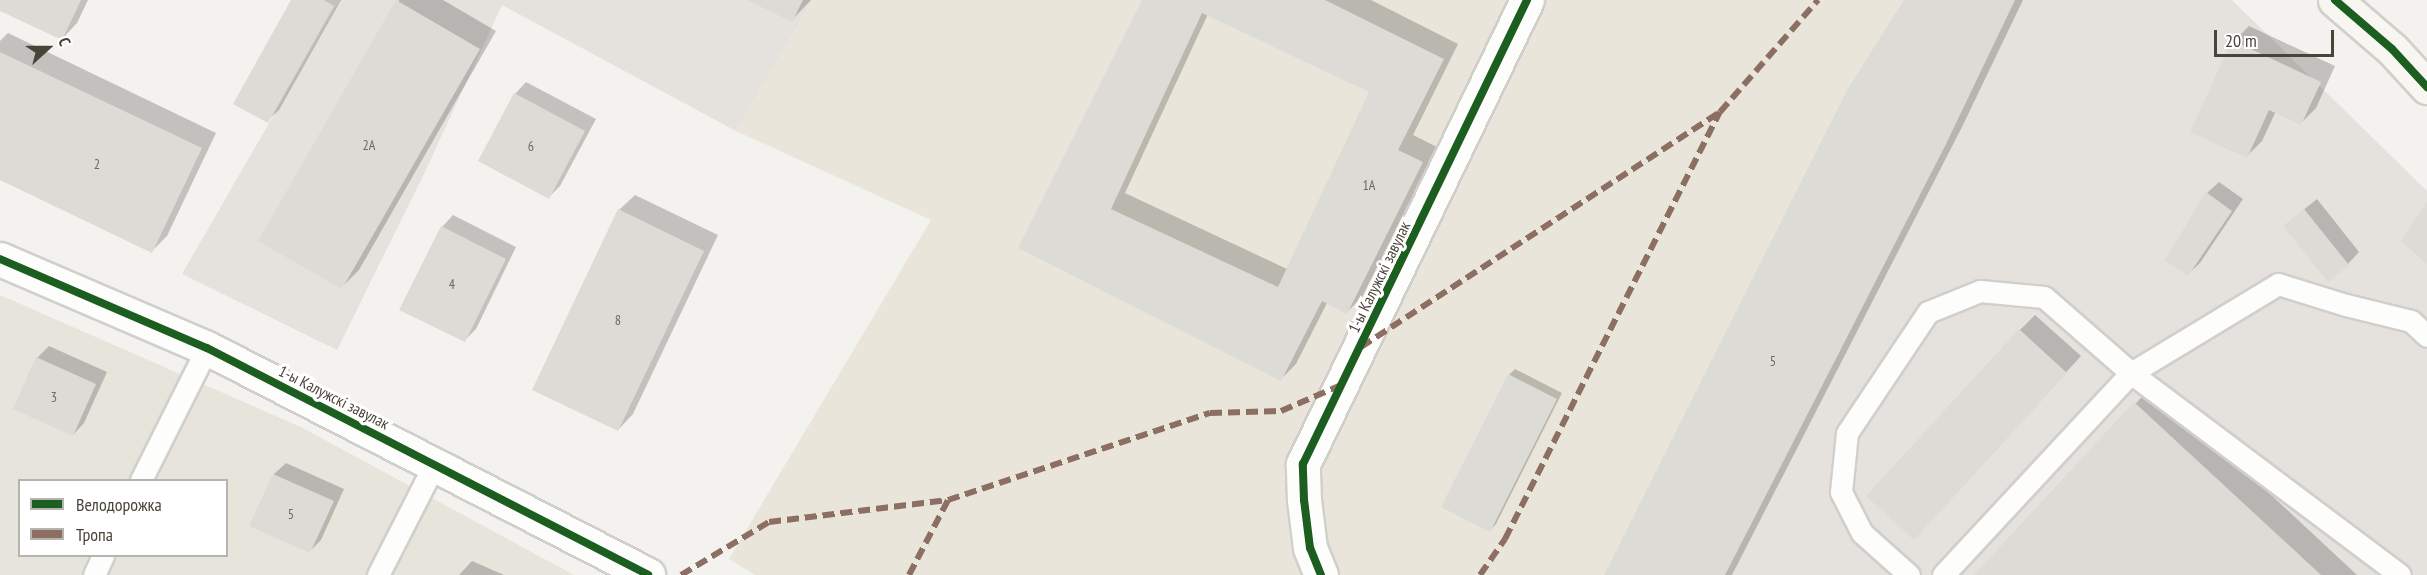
<!DOCTYPE html>
<html>
<head>
<meta charset="utf-8">
<style>
	body { margin:0 }
	#map { position:relative; width:2427px; height:575px; overflow:hidden; background:#f3f2ee; font-family:"PT Sans Narrow",sans-serif }
	div>[style] { position:absolute }
	.residential>* { inset:0; background:#e7e4dc }
	.industrial>* { inset:0; background:#e5e2de }
	.education>* { inset:0; background:#e9e5da }
	.shadow>* { inset:0; background:#0003 }
	.building>* { inset:0; background:#dcdbd6 }
	.roads { filter:drop-shadow(2px 0 #d1cfcb) drop-shadow(-2px 0 #d1cfcb) drop-shadow(0 2px #d1cfcb) drop-shadow(0 -2px #d1cfcb) }
	.lane>* { height:21px; margin:-10.5px; padding:0 10.5px; transform-origin:10.5px; border-radius:10.5px; background:#fdfdfc }
	.street>* { height:33px; margin:-16.5px; padding:0 16.5px; transform-origin:16.5px; border-radius:16.5px; background:#fdfdfc }
	.secondary>* { height:33px; margin:-16.5px; padding:0 16.5px; transform-origin:16.5px; border-radius:16.5px; background:#f7f6f1 }
	.quiet>* { height:6px; margin-top:-3px; transform-origin:0; background:repeating-linear-gradient(90deg,#8d6e63 0 12px,transparent 0 18px) }
	.cycleway>* { height:8px; margin:-4px; padding:0 4px; transform-origin:4px; border-radius:4px; background:#1b5e20 }
	span { translate:-50% -50%; white-space:nowrap; text-align:center; line-height:1.15; -webkit-text-stroke:6px #fff; paint-order:stroke }
	.number-label { font-size:14px; color:#6e6a61 }
	.number-label span { -webkit-text-stroke-width:0 }
	.street-label { font-size:16px; color:#494439 }
	.legend { position:absolute; left:18px; top:479px; width:210px; height:78px; box-sizing:border-box; background:#fff; border:2px solid #b6b4b0; margin:0; padding:8px 10px; list-style:none; font-size:18px; color:#494439 }
	.legend li { display:flex; align-items:center; gap:12px; height:30px }
	.legend b { width:30px; border:2px solid #b6b4b0 }
	.north { position:absolute; left:18px; top:18px; width:60px; height:60px; -webkit-text-stroke:4px #fff; paint-order:stroke; rotate:69deg; font-size:16px; font-weight:700; line-height:24px; text-align:center; color:#494439 }
	.north::after { content:''; display:block; margin:auto; width:21px; height:27px; background:#494439; clip-path:polygon(50% 0,100% 100%,50% 72%,0 100%) }
	.scale { position:absolute; left:2214px; top:30px; width:120px; height:27px; box-sizing:border-box; border:3px solid #494439; border-top:0; padding-left:8px; font-size:18px; line-height:21px; white-space:nowrap; color:#494439; -webkit-text-stroke:4px #fff; paint-order:stroke }
</style>
</head>
<body>
<div id="map">
	<div class="residential">
		<i style="clip-path:polygon(evenodd,0 295px,301px 427px,574px 575px,0 575px,0 295px,20px 480px,226px 480px,226px 556px,20px 556px,20px 480px)"></i>
	</div>
	<div class="industrial">
		<i style="clip-path:polygon(340px 0,813px 0,736px 131px,502px 5px,424px 174px,337px 350px,182px 274px)"></i>
		<i style="clip-path:polygon(1904px 0,2232px 0,2427px 191px,2427px 575px,1604px 575px,1847px 90px)"></i>
	</div>
	<div class="education">
		<i style="clip-path:polygon(813px 0,1904px 0,1847px 90px,1604px 575px,755px 575px,729px 559px,931px 220px,736px 131px)"></i>
	</div>
	<div class="shadow">
		<i style="clip-path:polygon(0 0,88px 0,77px 23px,62px 39px,0 10px)"></i>
		<i style="clip-path:polygon(293px 0,341px 0,279px 110px,267px 121px)"></i>
		<i style="clip-path:polygon(399px 0,443px 0,496px 31px,359px 270px,341px 288px)"></i>
		<i style="clip-path:polygon(751px 0,811px 0,792px 20px)"></i>
		<i style="clip-path:polygon(evenodd,1144px 0,1371px 0,1458px 44px,1413px 135px,1437px 147px,1362px 297px,1347px 312px,1327px 303px,1296px 364px,1281px 379px,1020px 248px,1144px 0,1208px 14px,1371px 91px,1287px 269px,1125px 193px,1208px 14px)"></i>
		<i style="clip-path:polygon(1906px 0,2023px 0,1962px 127px,1732px 575px,1606px 575px)"></i>
		<i style="clip-path:polygon(2249px 26px,2335px 66px,2316px 108px,2301px 123px,2276px 111px,2262px 141px,2247px 156px,2234px 41px)"></i>
		<i style="clip-path:polygon(8px 33px,216px 133px,167px 236px,152px 251px,0 178px,0 41px)"></i>
		<i style="clip-path:polygon(526px 82px,596px 119px,560px 186px,548px 198px,515px 94px)"></i>
		<i style="clip-path:polygon(2219px 182px,2243px 199px,2200px 263px,2188px 274px,2207px 193px)"></i>
		<i style="clip-path:polygon(635px 195px,718px 235px,633px 414px,618px 430px,619px 210px)"></i>
		<i style="clip-path:polygon(2317px 199px,2359px 252px,2348px 264px,2297px 215px)"></i>
		<i style="clip-path:polygon(453px 215px,516px 247px,476px 329px,464px 341px,442px 227px)"></i>
		<i style="clip-path:polygon(2035px 315px,2081px 356px,1929px 523px,2020px 330px)"></i>
		<i style="clip-path:polygon(49px 346px,107px 372px,84px 423px,73px 435px,37px 358px)"></i>
		<i style="clip-path:polygon(1515px 369px,1562px 393px,1496px 524px,1490px 530px,1509px 375px)"></i>
		<i style="clip-path:polygon(2153px 385px,2357px 575px,1976px 575px)"></i>
		<i style="clip-path:polygon(286px 463px,344px 489px,321px 540px,309px 552px,251px 526px,274px 474px)"></i>
		<i style="clip-path:polygon(472px 561px,504px 575px,459px 575px)"></i>
	</div>
	<div class="building">
		<i style="clip-path:polygon(0 0,81px 0,62px 40px,0 11px)"></i>
		<i style="clip-path:polygon(291px 0,324px 0,334px 6px,268px 123px,233px 104px)"></i>
		<i style="clip-path:polygon(396px 0,480px 49px,342px 289px,258px 241px)"></i>
		<i style="clip-path:polygon(747px 0,803px 0,792px 22px)"></i>
		<i style="clip-path:polygon(evenodd,1142px 0,1325px 0,1444px 59px,1398px 150px,1423px 162px,1347px 314px,1322px 301px,1281px 381px,1018px 248px,1142px 0,1202px 13px,1369px 92px,1278px 287px,1111px 209px,1202px 13px)"></i>
		<i style="clip-path:polygon(1904px 0,2015px 0,1945px 146px,1725px 575px,1604px 575px,1847px 90px)"></i>
		<i style="clip-path:polygon(2232px 40px,2321px 82px,2301px 125px,2269px 110px,2247px 158px,2190px 132px)"></i>
		<i style="clip-path:polygon(0 52px,202px 148px,152px 253px,0 180px)"></i>
		<i style="clip-path:polygon(514px 93px,585px 131px,549px 199px,478px 161px)"></i>
		<i style="clip-path:polygon(2206px 192px,2232px 211px,2188px 276px,2165px 260px)"></i>
		<i style="clip-path:polygon(2427px 201px,2427px 264px,2401px 241px)"></i>
		<i style="clip-path:polygon(618px 209px,704px 251px,618px 431px,532px 390px)"></i>
		<i style="clip-path:polygon(2304px 209px,2349px 265px,2328px 282px,2283px 226px)"></i>
		<i style="clip-path:polygon(441px 226px,506px 259px,465px 342px,399px 310px)"></i>
		<i style="clip-path:polygon(2019px 329px,2067px 373px,1914px 540px,1866px 496px)"></i>
		<i style="clip-path:polygon(36px 357px,96px 384px,73px 436px,13px 409px)"></i>
		<i style="clip-path:polygon(1508px 374px,1557px 399px,1490px 532px,1441px 507px)"></i>
		<i style="clip-path:polygon(2134px 402px,2321px 575px,1974px 575px)"></i>
		<i style="clip-path:polygon(273px 474px,334px 501px,310px 553px,249px 526px)"></i>
	</div>
	<div class="roads">
		<div class="lane">
			<i style="left:141px;top:480px;width:148px;rotate:-63.4deg"></i>
			<i style="left:94px;top:575px;width:21px;rotate:-65deg"></i>
			<i style="left:378px;top:575px;width:126px;rotate:-63deg"></i>
			<i style="left:1909px;top:575px;width:63px;rotate:-138.2deg"></i>
			<i style="left:1862px;top:533px;width:46px;rotate:-117.1deg"></i>
			<i style="left:1841px;top:492px;width:59px;rotate:-84.2deg"></i>
			<i style="left:1847px;top:433px;width:146px;rotate:-56.2deg"></i>
			<i style="left:1928px;top:312px;width:56px;rotate:-22deg"></i>
			<i style="left:1980px;top:291px;width:64px;rotate:5.4deg"></i>
			<i style="left:2044px;top:297px;width:116px;rotate:41.1deg"></i>
			<i style="left:2131px;top:373px;width:336px;rotate:36.9deg"></i>
			<i style="left:1943px;top:575px;width:276px;rotate:-47.1deg"></i>
			<i style="left:2131px;top:373px;width:172px;rotate:-31.2deg"></i>
			<i style="left:2278px;top:284px;width:71px;rotate:17.2deg"></i>
			<i style="left:2346px;top:305px;width:67px;rotate:13.8deg"></i>
			<i style="left:2411px;top:321px;width:22px;rotate:43deg"></i>
		</div>
		<div class="street">
			<i style="left:0;top:259px;width:225px;rotate:23.3deg"></i>
			<i style="left:207px;top:348px;width:496px;rotate:27.2deg"></i>
			<i style="left:1321px;top:575px;width:29px;rotate:-112deg"></i>
			<i style="left:1310px;top:548px;width:48px;rotate:-97.1deg"></i>
			<i style="left:1304px;top:500px;width:36px;rotate:-92deg"></i>
			<i style="left:1303px;top:464px;width:515px;rotate:-64.23deg"></i>
		</div>
		<div class="secondary">
			<i style="left:2335px;top:0;width:75px;rotate:40.7deg"></i>
			<i style="left:2392px;top:49px;width:52px;rotate:47.4deg"></i>
		</div>
	</div>
	<div class="quiet">
		<i style="left:1361px;top:347px;width:429px;rotate:-33.2deg"></i>
		<i style="left:681px;top:575px;width:103px;rotate:-31.1deg"></i>
		<i style="left:769px;top:522px;width:180px;rotate:-7deg"></i>
		<i style="left:909px;top:575px;width:85px;rotate:-62.5deg"></i>
		<i style="left:948px;top:500px;width:276px;rotate:-18.4deg"></i>
		<i style="left:1210px;top:413px;width:71px;rotate:-1.6deg"></i>
		<i style="left:1281px;top:411px;width:65px;rotate:-23.4deg"></i>
		<i style="left:1480px;top:575px;width:44px;rotate:-55.2deg"></i>
		<i style="left:1505px;top:539px;width:478px;rotate:-63.3deg"></i>
		<i style="left:1720px;top:112px;width:149px;rotate:-48.8deg"></i>
	</div>
	<div class="cycleway">
		<i style="left:2335px;top:0;width:75px;rotate:40.7deg"></i>
		<i style="left:2392px;top:49px;width:52px;rotate:47.4deg"></i>
		<i style="left:0;top:259px;width:225px;rotate:23.3deg"></i>
		<i style="left:207px;top:348px;width:496px;rotate:27.2deg"></i>
		<i style="left:1321px;top:575px;width:29px;rotate:-112deg"></i>
		<i style="left:1310px;top:548px;width:48px;rotate:-97.1deg"></i>
		<i style="left:1304px;top:500px;width:36px;rotate:-92deg"></i>
		<i style="left:1303px;top:464px;width:515px;rotate:-64.23deg"></i>
	</div>
	<div class="number-label">
		<span style="left:369px;top:145px">2А</span>
		<span style="left:531px;top:146px">6</span>
		<span style="left:97px;top:164px">2</span>
		<span style="left:1369px;top:185px">1А</span>
		<span style="left:452px;top:284px">4</span>
		<span style="left:618px;top:320px">8</span>
		<span style="left:1773px;top:361px">5</span>
		<span style="left:54px;top:397px">3</span>
		<span style="left:291px;top:514px">5</span>
	</div>
	<div class="street-label">
		<span style="left:1379px;top:277px;rotate:-64deg">1-ы Калужскі завулак</span>
		<span style="left:334px;top:397px;rotate:27deg">1-ы Калужскі завулак</span>
	</div>
	<ul class="legend">
	<li><b style="height:8px;background:#1b5e20"></b>Велодорожка</li>
	<li><b style="height:8px;background:#8d6e63"></b>Тропа</li>
	</ul>
	<div class="north">С</div>
	<div class="scale">20 m</div>
</div>
</body>
</html>
